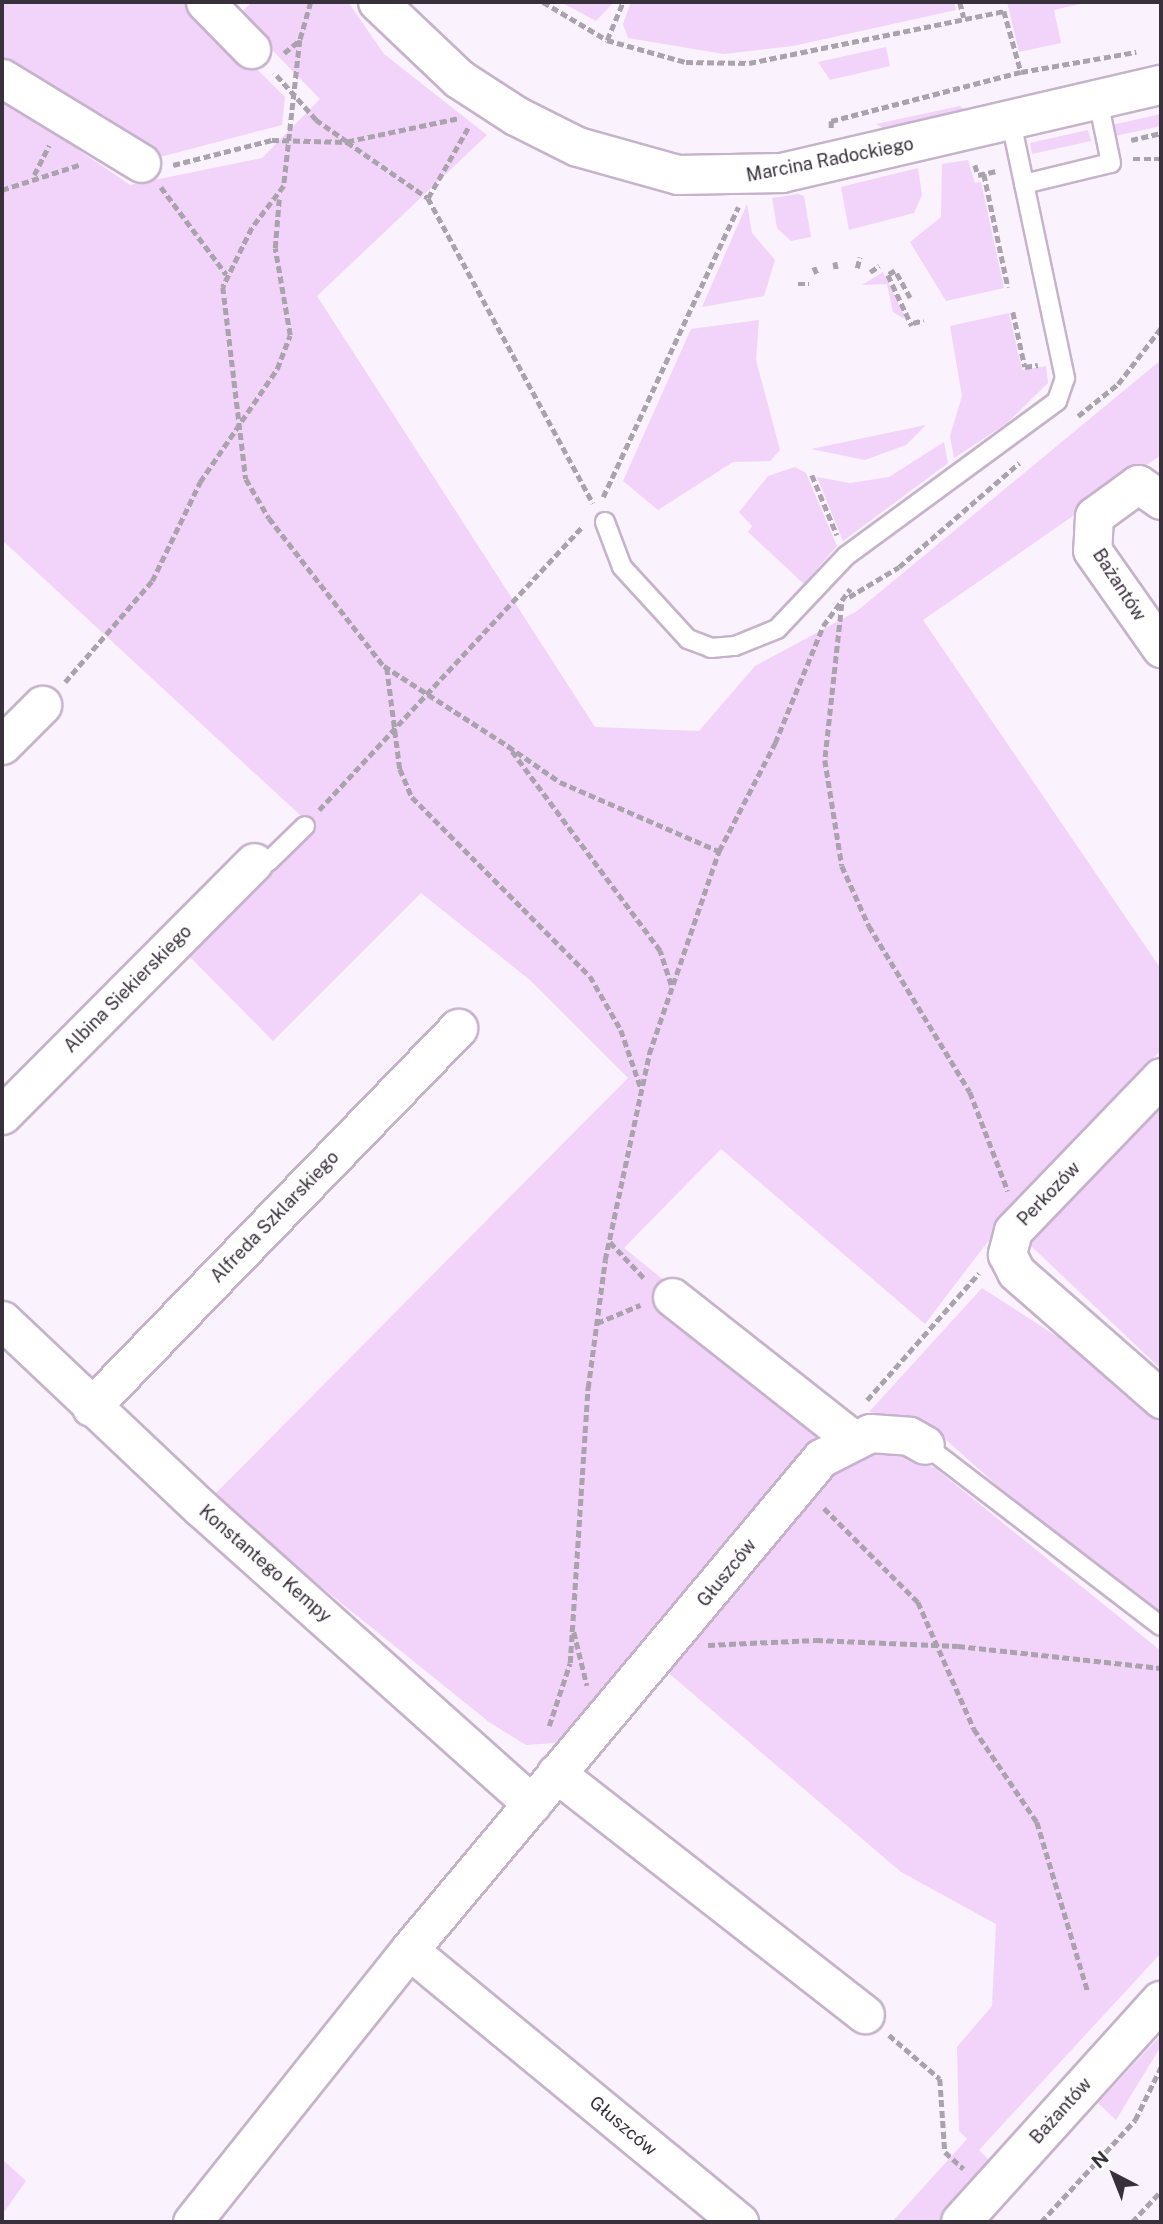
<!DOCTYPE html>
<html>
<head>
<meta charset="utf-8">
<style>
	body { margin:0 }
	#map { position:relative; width:1163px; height:2224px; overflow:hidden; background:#faf2fc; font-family:"Public Sans",sans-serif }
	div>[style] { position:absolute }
	.green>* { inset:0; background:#f2d3fa }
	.path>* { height:4.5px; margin-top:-2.25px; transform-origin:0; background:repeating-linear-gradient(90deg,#aaa2ac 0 7px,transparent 0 10.5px) }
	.roads { filter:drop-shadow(2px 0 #c6b3cb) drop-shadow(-2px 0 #c6b3cb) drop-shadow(0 2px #c6b3cb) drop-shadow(0 -2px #c6b3cb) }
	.service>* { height:18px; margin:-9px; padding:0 9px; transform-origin:9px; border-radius:9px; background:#fff }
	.minor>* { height:37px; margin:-18.5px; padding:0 18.5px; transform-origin:18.5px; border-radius:18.5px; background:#fff }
	.tertiary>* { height:38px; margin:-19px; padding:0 19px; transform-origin:19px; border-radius:19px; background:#fff }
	span { translate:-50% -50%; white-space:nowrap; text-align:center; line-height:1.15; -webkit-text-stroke:6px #fff; paint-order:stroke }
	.street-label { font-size:18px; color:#38303a }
	.frame { position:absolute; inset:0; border:4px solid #38303a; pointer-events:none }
	.north { position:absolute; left:1079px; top:2140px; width:70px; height:70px; -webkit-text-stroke:5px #fff; paint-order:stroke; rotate:318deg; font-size:19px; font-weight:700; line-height:28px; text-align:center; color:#38303a }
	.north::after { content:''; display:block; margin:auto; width:24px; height:32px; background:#38303a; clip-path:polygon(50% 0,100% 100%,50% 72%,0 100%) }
</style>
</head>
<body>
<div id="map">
	<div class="green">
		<i style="clip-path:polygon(2px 2px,189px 2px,285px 97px,282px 125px,160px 157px,2px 61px)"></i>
		<i style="clip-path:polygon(252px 2px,348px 2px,384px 54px,487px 135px,317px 296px,595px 727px,699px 731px,755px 666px,857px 611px,1161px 360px,1161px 455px,923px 620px,1161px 969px,1161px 1050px,1031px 1185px,925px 1324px,721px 1149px,624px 1248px,842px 1424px,568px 1742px,526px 1745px,489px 1722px,211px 1498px,628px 1078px,530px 980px,421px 893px,273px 1041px,187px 954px,313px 827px,2px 540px,2px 98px,130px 185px,262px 158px,320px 99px,238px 15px)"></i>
		<i style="clip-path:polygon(561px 2px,614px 2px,596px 21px)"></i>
		<i style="clip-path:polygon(631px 2px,954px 2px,956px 10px,793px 46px,724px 54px,628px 38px,623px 24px)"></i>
		<i style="clip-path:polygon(1007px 2px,1089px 2px,1054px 10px,1061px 43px,1019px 52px)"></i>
		<i style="clip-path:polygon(886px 47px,890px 66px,830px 80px,818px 62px)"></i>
		<i style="clip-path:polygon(960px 106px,967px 111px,884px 129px,876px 124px)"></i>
		<i style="clip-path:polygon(1161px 114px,1161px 126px,1115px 136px,1112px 125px)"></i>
		<i style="clip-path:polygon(1088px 130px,1091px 141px,1032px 154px,1030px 143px)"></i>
		<i style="clip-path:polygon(968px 160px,975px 183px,981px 182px,1004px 288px,946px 301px,910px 242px,941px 217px,942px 164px)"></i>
		<i style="clip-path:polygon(918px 168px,922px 195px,914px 213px,849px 230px,841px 187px)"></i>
		<i style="clip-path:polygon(798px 194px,804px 196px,811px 237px,791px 241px,777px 228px,772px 198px)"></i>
		<i style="clip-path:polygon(747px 204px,752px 233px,775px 260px,764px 296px,702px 307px)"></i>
		<i style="clip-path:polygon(883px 272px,905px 317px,903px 318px,893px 312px,887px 284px,862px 285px)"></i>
		<i style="clip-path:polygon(1009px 313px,1022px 370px,1046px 366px,1048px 383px,1007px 423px,954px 458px,950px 436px,962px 396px,950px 326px)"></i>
		<i style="clip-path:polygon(759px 320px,756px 360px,780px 450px,770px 461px,733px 462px,658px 510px,623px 481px,691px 329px)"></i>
		<i style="clip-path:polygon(926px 425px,906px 445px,865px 460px,811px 449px)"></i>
		<i style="clip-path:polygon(944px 442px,948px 463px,843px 541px,817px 477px,850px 483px,889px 477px)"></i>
		<i style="clip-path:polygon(795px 467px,806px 473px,837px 546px,804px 584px,748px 532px,752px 526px,739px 512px,768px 476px)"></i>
		<i style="clip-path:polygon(1161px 1101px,1161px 1369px,1030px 1245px)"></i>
		<i style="clip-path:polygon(982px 1288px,1095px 1361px,1161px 1420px,1161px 1613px,1019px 1505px,926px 1422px,869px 1412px)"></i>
		<i style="clip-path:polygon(879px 1445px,935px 1468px,1161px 1651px,1161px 1953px,979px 2150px,993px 2164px,938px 2222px,892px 2222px,967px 2139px,959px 2131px,957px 2047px,992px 2006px,996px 1924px,901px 1872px,664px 1669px,825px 1464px)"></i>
		<i style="clip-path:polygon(1161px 2035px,1161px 2046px,1116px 2120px,1098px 2103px)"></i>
		<i style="clip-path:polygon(2px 2159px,26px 2181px,2px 2215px)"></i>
	</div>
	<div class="path">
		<i style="left:311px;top:2px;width:40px;rotate:106deg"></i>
		<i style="left:300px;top:40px;width:147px;rotate:96.3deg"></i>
		<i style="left:284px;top:186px;width:53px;rotate:127.3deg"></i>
		<i style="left:252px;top:228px;width:66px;rotate:116.2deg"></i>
		<i style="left:223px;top:287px;width:193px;rotate:83.2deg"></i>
		<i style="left:246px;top:479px;width:45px;rotate:59.5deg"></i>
		<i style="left:269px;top:518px;width:187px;rotate:52.2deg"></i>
		<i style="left:384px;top:666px;width:148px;rotate:32.8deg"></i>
		<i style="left:543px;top:2px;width:74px;rotate:30.7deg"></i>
		<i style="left:607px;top:40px;width:82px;rotate:15.6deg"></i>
		<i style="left:686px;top:62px;width:63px;rotate:0.9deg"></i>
		<i style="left:749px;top:63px;width:260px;rotate:-11.5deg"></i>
		<i style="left:1004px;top:11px;width:63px;rotate:74.4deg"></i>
		<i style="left:960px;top:2px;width:16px;rotate:76deg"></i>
		<i style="left:607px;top:40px;width:41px;rotate:-67.2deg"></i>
		<i style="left:284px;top:53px;width:19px;rotate:-39deg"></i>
		<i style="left:457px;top:119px;width:112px;rotate:168.2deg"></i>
		<i style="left:347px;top:142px;width:98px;rotate:34.7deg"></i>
		<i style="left:428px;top:198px;width:347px;rotate:61.6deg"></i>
		<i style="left:831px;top:128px;width:7px;rotate:-90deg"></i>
		<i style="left:831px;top:121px;width:196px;rotate:-14.5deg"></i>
		<i style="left:1021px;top:72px;width:117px;rotate:-9.9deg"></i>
		<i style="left:1131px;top:140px;width:31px;rotate:-13deg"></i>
		<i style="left:1133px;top:159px;width:28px"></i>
		<i style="left:173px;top:165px;width:102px;rotate:-14.2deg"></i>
		<i style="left:272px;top:140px;width:75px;rotate:1.5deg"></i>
		<i style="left:347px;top:142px;width:38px;rotate:-145deg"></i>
		<i style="left:316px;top:120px;width:63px;rotate:-131.8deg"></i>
		<i style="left:975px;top:165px;width:10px;rotate:73deg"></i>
		<i style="left:978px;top:175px;width:19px;rotate:-12deg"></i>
		<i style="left:984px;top:174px;width:116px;rotate:78deg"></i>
		<i style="left:34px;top:175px;width:33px;rotate:-63deg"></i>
		<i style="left:161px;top:187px;width:109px;rotate:53.2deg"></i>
		<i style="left:2px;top:190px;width:81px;rotate:-18deg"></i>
		<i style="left:428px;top:198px;width:83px;rotate:-60.3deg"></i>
		<i style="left:835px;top:262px;width:10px;rotate:79deg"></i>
		<i style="left:814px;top:267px;width:10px;rotate:66deg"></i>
		<i style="left:857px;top:268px;width:11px;rotate:-75deg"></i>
		<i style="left:870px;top:272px;width:11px;rotate:-34deg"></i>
		<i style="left:798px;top:284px;width:11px"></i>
		<i style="left:910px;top:298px;width:31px;rotate:-119deg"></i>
		<i style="left:895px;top:271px;width:8px;rotate:150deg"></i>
		<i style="left:888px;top:275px;width:56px;rotate:64.8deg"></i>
		<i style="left:1013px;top:312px;width:56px;rotate:77.7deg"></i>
		<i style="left:1025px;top:367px;width:13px;rotate:-9deg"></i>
		<i style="left:913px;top:323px;width:11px;rotate:-15deg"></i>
		<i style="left:1078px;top:416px;width:51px;rotate:-38.7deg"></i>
		<i style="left:1118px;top:384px;width:71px;rotate:-52.5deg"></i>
		<i style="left:812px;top:475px;width:65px;rotate:67.4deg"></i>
		<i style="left:603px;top:497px;width:320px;rotate:-65deg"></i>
		<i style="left:849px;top:597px;width:58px;rotate:-31deg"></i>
		<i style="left:899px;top:567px;width:159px;rotate:-40.9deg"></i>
		<i style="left:842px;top:604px;width:157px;rotate:96.2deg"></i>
		<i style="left:825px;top:760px;width:107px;rotate:80.9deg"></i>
		<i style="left:842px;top:866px;width:66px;rotate:65.8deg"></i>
		<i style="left:869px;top:926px;width:194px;rotate:58.7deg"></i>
		<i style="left:970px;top:1092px;width:106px;rotate:69deg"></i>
		<i style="left:387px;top:668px;width:102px;rotate:82.7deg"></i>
		<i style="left:400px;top:769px;width:30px;rotate:67deg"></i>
		<i style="left:412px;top:797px;width:252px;rotate:45.2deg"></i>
		<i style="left:590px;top:976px;width:62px;rotate:60.1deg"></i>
		<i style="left:621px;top:1030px;width:61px;rotate:71deg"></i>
		<i style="left:65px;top:682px;width:133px;rotate:-49.3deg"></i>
		<i style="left:152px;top:581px;width:110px;rotate:-64.1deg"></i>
		<i style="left:200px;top:482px;width:137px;rotate:-55.7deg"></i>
		<i style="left:277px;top:369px;width:36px;rotate:-69deg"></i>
		<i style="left:290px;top:335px;width:88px;rotate:-99.8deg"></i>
		<i style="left:275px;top:248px;width:49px;rotate:-85.3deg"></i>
		<i style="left:319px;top:810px;width:386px;rotate:-47.1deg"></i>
		<i style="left:671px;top:985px;width:36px;rotate:-108deg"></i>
		<i style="left:660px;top:951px;width:255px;rotate:-126.6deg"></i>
		<i style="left:508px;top:746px;width:63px;rotate:34.7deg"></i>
		<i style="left:560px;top:782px;width:173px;rotate:23.5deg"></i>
		<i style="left:610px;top:1242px;width:51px;rotate:46.6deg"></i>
		<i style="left:597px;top:1323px;width:47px;rotate:-22.7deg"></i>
		<i style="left:867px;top:1400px;width:169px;rotate:-48.6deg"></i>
		<i style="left:824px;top:1508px;width:133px;rotate:45deg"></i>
		<i style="left:918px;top:1602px;width:139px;rotate:66.2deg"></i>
		<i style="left:974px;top:1729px;width:112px;rotate:55.9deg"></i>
		<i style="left:1037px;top:1822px;width:177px;rotate:73.3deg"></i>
		<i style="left:574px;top:1632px;width:55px;rotate:76.2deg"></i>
		<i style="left:708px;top:1645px;width:108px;rotate:-2.7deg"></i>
		<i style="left:816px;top:1640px;width:142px;rotate:2.4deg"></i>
		<i style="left:958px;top:1646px;width:204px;rotate:6.2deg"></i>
		<i style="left:549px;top:1726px;width:66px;rotate:-71.6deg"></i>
		<i style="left:570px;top:1663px;width:276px;rotate:-86.3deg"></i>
		<i style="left:588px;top:1388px;width:129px;rotate:-82.4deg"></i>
		<i style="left:605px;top:1260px;width:211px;rotate:-77.9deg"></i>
		<i style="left:649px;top:1054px;width:215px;rotate:-71deg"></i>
		<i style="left:719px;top:851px;width:122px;rotate:-62.6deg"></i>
		<i style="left:775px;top:743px;width:126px;rotate:-67.7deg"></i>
		<i style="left:823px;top:626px;width:46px;rotate:-53.9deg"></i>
		<i style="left:889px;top:2035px;width:67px;rotate:40.8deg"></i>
		<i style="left:940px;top:2079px;width:73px;rotate:86.1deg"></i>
		<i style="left:945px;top:2152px;width:25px;rotate:42deg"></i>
		<i style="left:1041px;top:2222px;width:139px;rotate:-47.3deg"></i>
		<i style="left:1135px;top:2120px;width:59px;rotate:-63.9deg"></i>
		<i style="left:1132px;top:2222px;width:42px;rotate:-46.9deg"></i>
	</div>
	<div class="roads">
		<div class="service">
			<i style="left:1024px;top:184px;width:89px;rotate:-13.6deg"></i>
			<i style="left:1111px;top:163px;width:64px;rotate:-101.7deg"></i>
			<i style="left:605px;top:522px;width:48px;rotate:69.3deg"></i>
			<i style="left:622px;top:567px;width:98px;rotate:47.5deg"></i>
			<i style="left:688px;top:639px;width:25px;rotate:21deg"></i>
			<i style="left:711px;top:648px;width:24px;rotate:-5deg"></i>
			<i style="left:735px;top:646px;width:45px;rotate:-22deg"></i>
			<i style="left:777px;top:629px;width:100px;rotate:-46.6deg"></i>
			<i style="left:846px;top:556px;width:262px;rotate:-36.3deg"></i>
			<i style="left:1057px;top:401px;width:24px;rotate:-71deg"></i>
			<i style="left:1065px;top:378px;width:263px;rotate:-101.9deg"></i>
			<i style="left:254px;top:862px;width:15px;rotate:-4deg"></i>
			<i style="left:269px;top:861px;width:50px;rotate:-44.2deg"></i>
			<i style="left:925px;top:1445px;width:297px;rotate:37.5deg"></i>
		</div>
		<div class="minor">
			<i style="left:205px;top:2px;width:66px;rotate:45.6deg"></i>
			<i style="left:2px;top:78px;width:163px;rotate:31.4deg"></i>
			<i style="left:1161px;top:500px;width:28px;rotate:-145deg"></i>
			<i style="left:1138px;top:484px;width:54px;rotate:144deg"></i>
			<i style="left:1094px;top:516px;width:34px;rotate:93deg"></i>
			<i style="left:1092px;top:550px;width:120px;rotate:54.9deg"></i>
			<i style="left:2px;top:745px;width:57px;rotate:-45deg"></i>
			<i style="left:1161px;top:1077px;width:214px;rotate:133.9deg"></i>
			<i style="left:1013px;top:1231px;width:24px;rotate:105deg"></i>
			<i style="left:1007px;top:1254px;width:20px;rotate:63deg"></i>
			<i style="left:1016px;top:1272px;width:193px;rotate:41.2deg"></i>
			<i style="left:2px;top:1115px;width:357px;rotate:-45.1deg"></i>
			<i style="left:672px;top:1297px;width:228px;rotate:38.2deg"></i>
			<i style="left:2px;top:1320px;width:274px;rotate:43.4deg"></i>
			<i style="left:201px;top:1508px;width:444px;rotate:41.8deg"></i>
			<i style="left:91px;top:1407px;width:528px;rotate:-45.92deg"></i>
			<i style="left:556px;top:1773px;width:392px;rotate:38deg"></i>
			<i style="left:409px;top:1950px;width:428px;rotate:39.5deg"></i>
			<i style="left:192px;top:2222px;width:348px;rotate:-51.4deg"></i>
			<i style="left:409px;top:1950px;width:642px;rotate:-50.06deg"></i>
			<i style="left:821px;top:1458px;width:55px;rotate:-27deg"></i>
			<i style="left:870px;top:1433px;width:39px;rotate:4deg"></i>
			<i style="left:909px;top:1436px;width:18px;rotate:29deg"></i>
		</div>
		<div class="tertiary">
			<i style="left:378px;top:2px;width:112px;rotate:43.5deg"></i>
			<i style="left:459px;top:79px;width:68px;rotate:33deg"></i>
			<i style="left:516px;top:116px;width:69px;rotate:26.6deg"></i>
			<i style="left:578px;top:147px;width:104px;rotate:15.6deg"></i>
			<i style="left:678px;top:175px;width:104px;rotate:-1.1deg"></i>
			<i style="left:782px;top:173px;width:389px;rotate:-13.1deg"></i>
			<i style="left:961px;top:2222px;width:298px;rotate:-47.9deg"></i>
		</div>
	</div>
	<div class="street-label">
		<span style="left:830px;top:160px;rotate:-11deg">Marcina Radockiego</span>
		<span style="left:1119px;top:585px;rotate:57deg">Bażantów</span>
		<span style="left:128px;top:989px;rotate:-45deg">Albina Siekierskiego</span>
		<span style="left:1049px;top:1194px;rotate:-46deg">Perkozów</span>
		<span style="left:275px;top:1217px;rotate:-46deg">Alfreda Szklarskiego</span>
		<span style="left:265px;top:1564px;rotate:41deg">Konstantego Kempy</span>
		<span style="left:727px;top:1573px;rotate:-51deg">Głuszców</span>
		<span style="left:1061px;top:2111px;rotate:-48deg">Bażantów</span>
		<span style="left:623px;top:2126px;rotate:40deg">Głuszców</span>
	</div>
	<div class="frame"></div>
	<div class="north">N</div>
</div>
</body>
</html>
